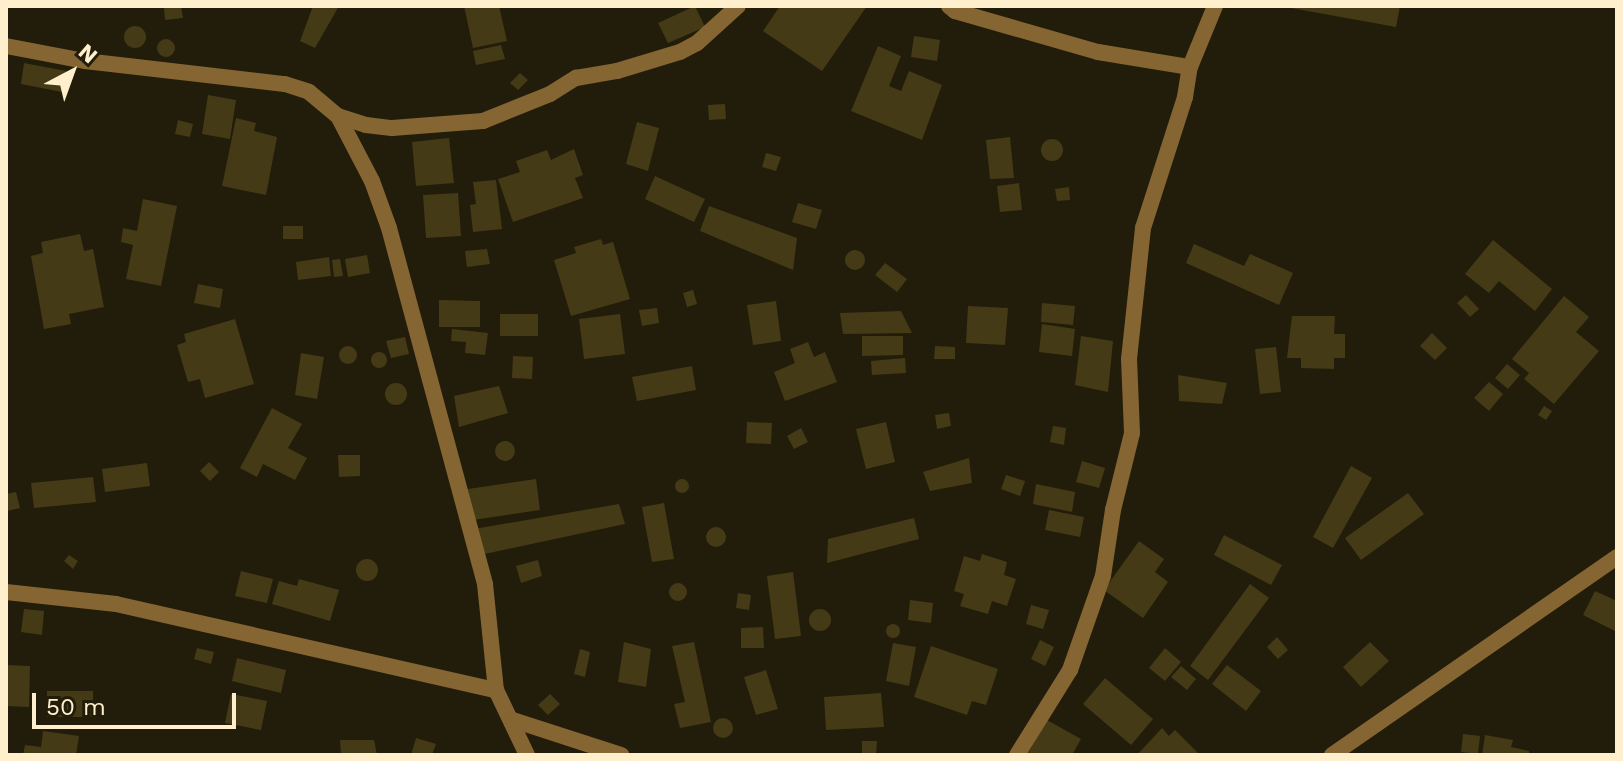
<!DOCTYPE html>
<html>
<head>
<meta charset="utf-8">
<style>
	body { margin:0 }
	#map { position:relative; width:1623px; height:761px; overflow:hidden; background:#221c0b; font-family:"Work Sans",sans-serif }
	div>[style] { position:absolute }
	.building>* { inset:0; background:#453a16 }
	.round { border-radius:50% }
	.street>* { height:16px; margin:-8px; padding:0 8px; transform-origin:8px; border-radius:8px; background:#856532 }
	span { translate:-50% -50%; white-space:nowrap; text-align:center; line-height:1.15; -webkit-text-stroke:8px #221c0b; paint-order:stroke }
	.frame { position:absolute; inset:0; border:8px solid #ffefcc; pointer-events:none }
	.north { position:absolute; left:32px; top:32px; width:80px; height:80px; -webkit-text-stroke:6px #221c0b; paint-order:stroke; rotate:41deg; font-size:22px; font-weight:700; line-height:32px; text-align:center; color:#ffefcc }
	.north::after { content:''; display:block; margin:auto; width:28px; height:36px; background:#ffefcc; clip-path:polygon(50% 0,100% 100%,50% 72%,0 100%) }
	.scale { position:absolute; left:32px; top:693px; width:204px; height:36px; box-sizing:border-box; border:4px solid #ffefcc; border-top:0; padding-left:10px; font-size:24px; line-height:28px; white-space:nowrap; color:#ffefcc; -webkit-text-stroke:6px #221c0b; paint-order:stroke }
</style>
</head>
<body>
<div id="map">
	<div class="building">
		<i style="clip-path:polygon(181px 6px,183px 18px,165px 20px,164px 8px)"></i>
		<i style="clip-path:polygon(313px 6px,339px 6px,315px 48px,300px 41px)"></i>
		<i style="clip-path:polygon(464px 6px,499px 6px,507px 41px,473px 48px)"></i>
		<i style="clip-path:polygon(695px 6px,705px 27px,668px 43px,658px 23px)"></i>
		<i style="clip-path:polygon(780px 6px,867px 6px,822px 71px,763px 31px)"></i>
		<i style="clip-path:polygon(1280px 6px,1400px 6px,1396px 27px)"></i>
		<i class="round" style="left:124px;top:26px;width:22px;height:22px"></i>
		<i style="clip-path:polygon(914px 36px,940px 40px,937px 61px,911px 57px)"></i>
		<i class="round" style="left:157px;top:39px;width:18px;height:18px"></i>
		<i style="clip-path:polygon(501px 45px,505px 59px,476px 65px,473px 51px)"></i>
		<i style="clip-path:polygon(878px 46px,901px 56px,889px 86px,901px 91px,909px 71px,942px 85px,922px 140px,851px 111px)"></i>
		<i style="clip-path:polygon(24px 63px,66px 71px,62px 92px,21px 84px)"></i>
		<i style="clip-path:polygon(520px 73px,528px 80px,518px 90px,510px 83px)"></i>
		<i style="clip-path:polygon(208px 95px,236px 100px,230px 139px,202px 134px)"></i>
		<i style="clip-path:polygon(725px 104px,726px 119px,709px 120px,708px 105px)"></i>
		<i style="clip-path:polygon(236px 118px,256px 123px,254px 131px,277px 137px,266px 195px,222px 186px)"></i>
		<i style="clip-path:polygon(178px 120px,193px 124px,190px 137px,175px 134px)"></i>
		<i style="clip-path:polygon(637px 122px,659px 128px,648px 171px,626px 164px)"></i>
		<i style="clip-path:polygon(1010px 137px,1014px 178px,990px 179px,986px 140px)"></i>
		<i style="clip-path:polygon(449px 138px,454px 183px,416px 186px,412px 142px)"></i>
		<i class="round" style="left:1041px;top:139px;width:22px;height:22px"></i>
		<i style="clip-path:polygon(574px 149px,583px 175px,575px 178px,583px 198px,513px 222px,498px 179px,520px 172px,516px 161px,547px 150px,551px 160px)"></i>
		<i style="clip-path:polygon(766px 153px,781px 157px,776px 171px,762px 167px)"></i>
		<i style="clip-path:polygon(655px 176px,705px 199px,694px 222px,645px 199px)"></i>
		<i style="clip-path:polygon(496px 180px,502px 229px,473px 232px,470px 205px,476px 204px,473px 182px)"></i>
		<i style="clip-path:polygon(1019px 183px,1022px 210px,1000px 212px,997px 186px)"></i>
		<i style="clip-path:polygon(1069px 187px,1070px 200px,1057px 201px,1055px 189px)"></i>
		<i style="clip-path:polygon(458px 193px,461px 236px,426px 238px,423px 195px)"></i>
		<i style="clip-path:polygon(143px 199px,177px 206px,161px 286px,126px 279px,133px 245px,121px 242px,123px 228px,137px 231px)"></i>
		<i style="clip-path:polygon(798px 203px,822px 210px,816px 229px,792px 222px)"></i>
		<i style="clip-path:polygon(709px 206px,797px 238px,793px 270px,700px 231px)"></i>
		<i style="clip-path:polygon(283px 226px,303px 226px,303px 239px,283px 239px)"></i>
		<i style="clip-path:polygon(80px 234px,84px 251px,93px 249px,104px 307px,69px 314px,71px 324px,44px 329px,31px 256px,43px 253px,41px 242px)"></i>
		<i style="clip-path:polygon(601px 239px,603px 245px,613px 242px,630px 299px,571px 316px,554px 260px,576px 253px,574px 247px)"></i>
		<i style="clip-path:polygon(1493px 240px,1552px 289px,1535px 311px,1499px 281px,1489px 293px,1465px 274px)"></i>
		<i style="clip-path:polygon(1194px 244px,1244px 266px,1250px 254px,1293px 273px,1279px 305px,1186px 263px)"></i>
		<i style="clip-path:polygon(487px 249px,490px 264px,467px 267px,465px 251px)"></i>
		<i class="round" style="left:845px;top:250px;width:20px;height:20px"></i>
		<i style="clip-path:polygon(367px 255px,370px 273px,348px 277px,345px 259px)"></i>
		<i style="clip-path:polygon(329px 257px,331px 276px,298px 280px,296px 262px)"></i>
		<i style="clip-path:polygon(340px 259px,343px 276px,334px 277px,332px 260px)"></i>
		<i style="clip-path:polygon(885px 263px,907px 279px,897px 292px,875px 275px)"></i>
		<i style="clip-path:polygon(198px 284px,223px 289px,220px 308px,194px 303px)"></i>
		<i style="clip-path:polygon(693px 290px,697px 304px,687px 307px,683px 293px)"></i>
		<i style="clip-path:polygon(1466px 295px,1479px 309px,1470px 317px,1457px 303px)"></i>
		<i style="clip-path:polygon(1564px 296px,1589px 317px,1576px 332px,1599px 351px,1554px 404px,1524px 379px,1529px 373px,1512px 359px)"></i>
		<i style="clip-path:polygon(439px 300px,480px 301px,480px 327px,439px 327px)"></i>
		<i style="clip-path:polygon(776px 301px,781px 341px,753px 345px,747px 305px)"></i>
		<i style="clip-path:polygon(1042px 303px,1075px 306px,1073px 325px,1041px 322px)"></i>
		<i style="clip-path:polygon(968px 306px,1008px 308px,1005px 345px,966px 343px)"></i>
		<i style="clip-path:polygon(657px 308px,659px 323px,642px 326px,639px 310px)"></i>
		<i style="clip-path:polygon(901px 311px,912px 333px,843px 334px,840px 313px)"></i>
		<i style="clip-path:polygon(500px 314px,538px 314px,538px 336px,500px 336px)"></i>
		<i style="clip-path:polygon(620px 314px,625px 354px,584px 359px,579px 319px)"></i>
		<i style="clip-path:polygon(1292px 316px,1335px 316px,1334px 334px,1345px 334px,1345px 358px,1334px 358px,1334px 369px,1301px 368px,1301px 358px,1287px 358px)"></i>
		<i style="clip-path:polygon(235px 319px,254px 384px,205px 398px,200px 379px,188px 382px,177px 345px,186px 342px,184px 334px)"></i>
		<i style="clip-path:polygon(1042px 324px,1075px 329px,1072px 356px,1039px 352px)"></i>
		<i style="clip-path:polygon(452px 329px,488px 333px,485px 355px,465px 353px,466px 342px,451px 341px)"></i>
		<i style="clip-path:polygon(1432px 333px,1447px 348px,1435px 360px,1420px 346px)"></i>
		<i style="clip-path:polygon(862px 336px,903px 336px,903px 355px,862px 356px)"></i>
		<i style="clip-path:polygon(1081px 336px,1113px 341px,1108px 392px,1075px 385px)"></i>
		<i style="clip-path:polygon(405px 337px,409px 354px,391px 358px,386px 341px)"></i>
		<i style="clip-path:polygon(808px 342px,814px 357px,825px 352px,837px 382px,785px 401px,774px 372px,795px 363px,790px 349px)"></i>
		<i style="clip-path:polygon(935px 346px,955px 347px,955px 359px,934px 359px)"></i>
		<i class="round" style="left:339px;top:346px;width:18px;height:18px"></i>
		<i style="clip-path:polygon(1276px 347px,1281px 392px,1260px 394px,1255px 349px)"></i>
		<i class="round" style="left:371px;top:352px;width:16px;height:16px"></i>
		<i style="clip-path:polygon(301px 353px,324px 357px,317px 399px,295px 395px)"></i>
		<i style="clip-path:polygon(513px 356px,533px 357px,532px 379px,512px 378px)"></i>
		<i style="clip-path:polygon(905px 358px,906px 373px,872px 375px,871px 361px)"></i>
		<i style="clip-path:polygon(1507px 364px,1520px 375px,1508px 389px,1495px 378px)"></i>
		<i style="clip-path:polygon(692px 366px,696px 390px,637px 401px,632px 377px)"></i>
		<i style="clip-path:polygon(1178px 375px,1227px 383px,1222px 404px,1179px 401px)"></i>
		<i style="clip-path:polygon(1489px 382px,1503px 394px,1489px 411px,1474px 398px)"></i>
		<i class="round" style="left:385px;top:383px;width:22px;height:22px"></i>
		<i style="clip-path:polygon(499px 386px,508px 413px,459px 427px,454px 396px)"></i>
		<i style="clip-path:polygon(1544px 406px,1552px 411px,1546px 420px,1538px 415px)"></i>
		<i style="clip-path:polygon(272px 408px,302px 424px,288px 448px,307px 458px,295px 480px,263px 464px,257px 477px,240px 468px)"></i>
		<i style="clip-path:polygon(949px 413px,951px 426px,937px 429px,935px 415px)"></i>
		<i style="clip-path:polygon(747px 422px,772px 423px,771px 444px,746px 443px)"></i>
		<i style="clip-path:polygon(886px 422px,895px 462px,866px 469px,856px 429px)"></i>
		<i style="clip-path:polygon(1053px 426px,1066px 428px,1064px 445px,1050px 442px)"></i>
		<i style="clip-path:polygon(801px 428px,808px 442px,794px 449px,787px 436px)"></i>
		<i class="round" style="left:495px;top:441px;width:20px;height:20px"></i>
		<i style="clip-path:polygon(338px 455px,360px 455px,360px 476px,339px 477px)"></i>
		<i style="clip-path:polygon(969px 458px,972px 483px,930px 491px,923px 472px)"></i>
		<i style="clip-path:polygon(1082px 461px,1105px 468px,1099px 488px,1076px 482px)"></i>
		<i style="clip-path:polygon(209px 462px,219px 472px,210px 481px,200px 471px)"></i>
		<i style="clip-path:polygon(147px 463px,150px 486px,105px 492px,102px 469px)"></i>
		<i style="clip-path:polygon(1351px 466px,1372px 478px,1333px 548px,1313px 537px)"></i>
		<i style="clip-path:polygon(1006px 475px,1025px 481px,1020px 496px,1001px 489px)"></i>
		<i style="clip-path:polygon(93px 477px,96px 502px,34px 508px,31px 483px)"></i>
		<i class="round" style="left:675px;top:479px;width:14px;height:14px"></i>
		<i style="clip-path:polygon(536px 479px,540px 510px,473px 520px,468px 489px)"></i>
		<i style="clip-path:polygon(1036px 484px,1075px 492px,1072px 512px,1033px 504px)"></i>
		<i style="clip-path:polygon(16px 492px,20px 508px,7px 511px,6px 494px)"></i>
		<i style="clip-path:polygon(1408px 493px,1424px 514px,1361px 560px,1345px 538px)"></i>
		<i style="clip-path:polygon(664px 503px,674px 559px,652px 562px,642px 507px)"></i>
		<i style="clip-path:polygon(619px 504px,625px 524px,480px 555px,474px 529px)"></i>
		<i style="clip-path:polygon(1049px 510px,1084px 517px,1080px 537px,1045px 530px)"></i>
		<i style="clip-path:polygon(914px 518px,919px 539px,827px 563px,828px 539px)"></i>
		<i class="round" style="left:706px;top:527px;width:20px;height:20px"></i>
		<i style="clip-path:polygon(1224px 535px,1282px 565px,1271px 585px,1214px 555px)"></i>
		<i style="clip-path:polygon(1139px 541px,1164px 559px,1155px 572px,1168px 582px,1143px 618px,1104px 590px)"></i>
		<i style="clip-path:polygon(982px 554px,1007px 562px,1004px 575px,1016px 579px,1007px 606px,992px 601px,988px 614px,960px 606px,964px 594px,954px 591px,964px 556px,980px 561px)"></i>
		<i style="clip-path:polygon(69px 555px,78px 561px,73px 569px,64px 561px)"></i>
		<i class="round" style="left:356px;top:559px;width:22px;height:22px"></i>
		<i style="clip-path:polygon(538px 560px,542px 576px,521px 583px,516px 566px)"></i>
		<i style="clip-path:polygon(241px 571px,273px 579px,267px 603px,235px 596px)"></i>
		<i style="clip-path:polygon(793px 572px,801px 636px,775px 639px,767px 576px)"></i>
		<i style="clip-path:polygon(299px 579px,339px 590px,330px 621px,272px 604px,279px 581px,297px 586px)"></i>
		<i class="round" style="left:669px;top:583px;width:18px;height:18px"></i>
		<i style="clip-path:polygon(1250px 584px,1269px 598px,1208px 680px,1190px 666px)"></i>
		<i style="clip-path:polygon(1595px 591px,1617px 601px,1617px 632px,1583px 615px)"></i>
		<i style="clip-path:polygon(738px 593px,751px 595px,749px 610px,736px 608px)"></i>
		<i style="clip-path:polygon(910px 600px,933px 603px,931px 623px,908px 620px)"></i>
		<i style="clip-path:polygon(1031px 605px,1049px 610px,1043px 629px,1026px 624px)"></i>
		<i class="round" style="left:809px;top:609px;width:22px;height:22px"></i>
		<i style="clip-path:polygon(24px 609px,44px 611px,42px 635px,21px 632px)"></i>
		<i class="round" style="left:886px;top:624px;width:14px;height:14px"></i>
		<i style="clip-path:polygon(763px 627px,764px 648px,741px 648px,741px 628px)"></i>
		<i style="clip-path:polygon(1277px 637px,1288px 650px,1278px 659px,1267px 647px)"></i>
		<i style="clip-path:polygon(1040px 640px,1054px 647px,1045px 666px,1031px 659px)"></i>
		<i style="clip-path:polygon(624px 642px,651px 649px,646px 687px,618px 682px)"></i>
		<i style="clip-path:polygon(694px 642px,711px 722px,680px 728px,674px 704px,685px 702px,672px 646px)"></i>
		<i style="clip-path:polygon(1370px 642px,1389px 661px,1361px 687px,1343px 667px)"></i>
		<i style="clip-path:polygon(893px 643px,916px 647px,909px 686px,886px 681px)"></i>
		<i style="clip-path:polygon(931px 646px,998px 669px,986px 705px,972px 701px,967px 715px,914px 697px)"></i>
		<i style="clip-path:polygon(197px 648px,214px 652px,211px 664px,194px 659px)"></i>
		<i style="clip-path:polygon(1165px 648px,1181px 662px,1165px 681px,1149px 668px)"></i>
		<i style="clip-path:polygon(580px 649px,590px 652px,585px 677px,574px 674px)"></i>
		<i style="clip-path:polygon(237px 658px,286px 670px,281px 693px,232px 681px)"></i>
		<i style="clip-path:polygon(6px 665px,30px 666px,29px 707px,6px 706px)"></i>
		<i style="clip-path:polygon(1227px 665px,1261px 691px,1246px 711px,1212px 684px)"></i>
		<i style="clip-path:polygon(1181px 666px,1196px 679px,1187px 690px,1171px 677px)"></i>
		<i style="clip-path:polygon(766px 670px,778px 709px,756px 715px,744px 677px)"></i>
		<i style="clip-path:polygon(1105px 678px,1153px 719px,1131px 745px,1083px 704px)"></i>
		<i style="clip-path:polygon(47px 691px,93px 691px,93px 717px,47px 717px)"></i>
		<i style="clip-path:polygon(881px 693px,884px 727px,826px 730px,824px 697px)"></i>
		<i style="clip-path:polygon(231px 694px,267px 701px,261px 730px,225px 723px)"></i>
		<i style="clip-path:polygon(550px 694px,560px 704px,548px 715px,538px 705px)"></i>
		<i class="round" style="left:713px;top:718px;width:20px;height:20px"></i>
		<i style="clip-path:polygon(1047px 720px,1081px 739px,1072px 755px,1027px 755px)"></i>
		<i style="clip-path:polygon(1162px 728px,1169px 736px,1175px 730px,1200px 755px,1137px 755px)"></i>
		<i style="clip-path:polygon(43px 731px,79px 736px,76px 755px,23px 755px,25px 745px,41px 747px)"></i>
		<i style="clip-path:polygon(1463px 734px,1480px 736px,1478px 754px,1461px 752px)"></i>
		<i style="clip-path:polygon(1485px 735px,1513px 740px,1511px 747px,1529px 751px,1529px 755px,1482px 755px)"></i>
		<i style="clip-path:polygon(416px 738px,436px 744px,432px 755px,411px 755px)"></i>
		<i style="clip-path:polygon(340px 740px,374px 740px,377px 755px,341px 755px)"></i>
		<i style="clip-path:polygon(862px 741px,877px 741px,876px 755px,862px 755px)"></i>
	</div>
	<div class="street">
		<i style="left:949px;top:6px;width:8px;rotate:40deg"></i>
		<i style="left:955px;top:11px;width:149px;rotate:16deg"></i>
		<i style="left:1098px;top:52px;width:93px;rotate:9.3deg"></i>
		<i style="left:6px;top:46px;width:80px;rotate:10.8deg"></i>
		<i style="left:85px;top:61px;width:201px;rotate:6.6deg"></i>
		<i style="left:285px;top:84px;width:25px;rotate:18deg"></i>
		<i style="left:309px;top:92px;width:38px;rotate:40deg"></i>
		<i style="left:338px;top:116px;width:73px;rotate:62.4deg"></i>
		<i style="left:372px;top:181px;width:50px;rotate:70.1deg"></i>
		<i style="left:389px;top:228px;width:369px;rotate:74.9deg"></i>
		<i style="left:485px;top:584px;width:107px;rotate:84.1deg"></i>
		<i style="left:496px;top:690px;width:72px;rotate:64.5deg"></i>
		<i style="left:338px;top:116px;width:29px;rotate:18deg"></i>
		<i style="left:366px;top:125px;width:26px;rotate:7deg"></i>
		<i style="left:392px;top:128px;width:91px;rotate:-4.4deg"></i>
		<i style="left:483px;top:121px;width:72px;rotate:-21.9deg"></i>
		<i style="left:550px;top:94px;width:31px;rotate:-32deg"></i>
		<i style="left:576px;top:78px;width:42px;rotate:-9.7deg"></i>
		<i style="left:617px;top:71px;width:66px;rotate:-16.8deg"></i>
		<i style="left:680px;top:52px;width:19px;rotate:-28deg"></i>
		<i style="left:697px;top:43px;width:55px;rotate:-42.1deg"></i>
		<i style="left:6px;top:592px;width:111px;rotate:6.2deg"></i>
		<i style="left:116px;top:604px;width:390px;rotate:12.8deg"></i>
		<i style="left:513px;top:720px;width:114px;rotate:18deg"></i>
		<i style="left:1017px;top:755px;width:100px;rotate:-58.1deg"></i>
		<i style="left:1070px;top:670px;width:100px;rotate:-70.7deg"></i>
		<i style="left:1103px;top:576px;width:67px;rotate:-81.4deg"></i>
		<i style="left:1113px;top:510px;width:79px;rotate:-76.1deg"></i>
		<i style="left:1132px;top:433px;width:74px;rotate:-92.3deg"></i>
		<i style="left:1129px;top:359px;width:132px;rotate:-83.9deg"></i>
		<i style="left:1143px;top:228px;width:138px;rotate:-72.2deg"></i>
		<i style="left:1185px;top:97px;width:30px;rotate:-81deg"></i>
		<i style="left:1190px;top:67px;width:66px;rotate:-67.7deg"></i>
		<i style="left:1332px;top:755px;width:347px;rotate:-34.8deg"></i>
	</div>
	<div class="frame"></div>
	<div class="north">N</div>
	<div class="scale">50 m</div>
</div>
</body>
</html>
